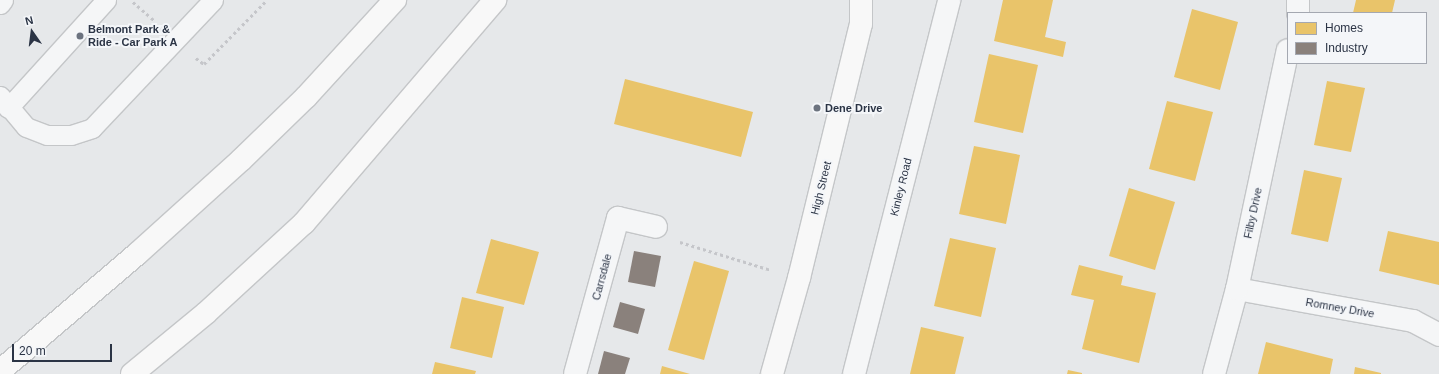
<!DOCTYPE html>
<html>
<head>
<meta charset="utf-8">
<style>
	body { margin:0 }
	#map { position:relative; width:1439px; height:374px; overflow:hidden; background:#e6e8ea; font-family:Helvetica,sans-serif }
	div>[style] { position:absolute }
	.homes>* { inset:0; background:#e9c46a }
	.industry>* { inset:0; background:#8a817c }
	.path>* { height:2.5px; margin-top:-1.25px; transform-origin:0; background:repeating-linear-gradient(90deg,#c5c6ca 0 3px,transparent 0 6px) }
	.roads { filter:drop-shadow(1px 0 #c4c6c8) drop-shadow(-1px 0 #c4c6c8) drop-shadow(0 1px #c4c6c8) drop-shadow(0 -1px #c4c6c8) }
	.lane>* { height:19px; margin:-9.5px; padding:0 9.5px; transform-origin:9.5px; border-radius:9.5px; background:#f5f6f7 }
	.street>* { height:22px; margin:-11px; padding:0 11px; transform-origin:11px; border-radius:11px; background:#f5f6f7 }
	.secondary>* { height:22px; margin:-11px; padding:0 11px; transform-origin:11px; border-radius:11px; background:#f8f8f8 }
	.highway>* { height:22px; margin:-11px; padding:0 11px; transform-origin:11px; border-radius:11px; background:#f8f8f8 }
	.dots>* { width:11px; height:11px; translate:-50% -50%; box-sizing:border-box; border:2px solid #f4f6f9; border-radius:50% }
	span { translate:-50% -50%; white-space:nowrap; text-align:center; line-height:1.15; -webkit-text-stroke:4px #f4f6f9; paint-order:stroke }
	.poi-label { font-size:11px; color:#2b3445; font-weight:700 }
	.left { translate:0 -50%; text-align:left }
	.street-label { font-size:11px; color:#2b3445 }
	.legend { position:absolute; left:1287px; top:12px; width:140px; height:52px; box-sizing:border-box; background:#f4f6f9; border:1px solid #a4a8b1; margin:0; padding:5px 7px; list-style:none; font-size:12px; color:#2b3445 }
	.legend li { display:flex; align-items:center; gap:8px; height:20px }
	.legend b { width:20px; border:1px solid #a4a8b1 }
	.north { position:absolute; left:12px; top:12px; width:40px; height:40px; -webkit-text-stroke:3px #f4f6f9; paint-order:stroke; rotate:346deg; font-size:11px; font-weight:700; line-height:16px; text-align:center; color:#2b3445 }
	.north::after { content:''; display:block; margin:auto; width:14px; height:18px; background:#2b3445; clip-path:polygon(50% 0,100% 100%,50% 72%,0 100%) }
	.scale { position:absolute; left:12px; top:344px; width:100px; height:18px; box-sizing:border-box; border:2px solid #2b3445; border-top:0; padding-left:5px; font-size:12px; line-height:14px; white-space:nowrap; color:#2b3445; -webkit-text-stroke:3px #f4f6f9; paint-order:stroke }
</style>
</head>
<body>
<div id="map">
	<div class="homes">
		<i style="clip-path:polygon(1003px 0,1053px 0,1045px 37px,1066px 42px,1063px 57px,994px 41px)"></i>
		<i style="clip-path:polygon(1356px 0,1395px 0,1392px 13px,1353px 13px)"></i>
		<i style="clip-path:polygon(1192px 9px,1238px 22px,1220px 90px,1174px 77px)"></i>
		<i style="clip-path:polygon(989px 54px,1038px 65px,1023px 133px,974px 122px)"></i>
		<i style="clip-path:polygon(625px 79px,753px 112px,741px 157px,614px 124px)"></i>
		<i style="clip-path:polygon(1327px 81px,1365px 88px,1351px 152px,1314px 145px)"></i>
		<i style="clip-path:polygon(1167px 101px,1213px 112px,1195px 181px,1149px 169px)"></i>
		<i style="clip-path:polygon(974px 146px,1020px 155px,1006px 224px,959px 214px)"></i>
		<i style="clip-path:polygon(1304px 170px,1342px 178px,1328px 242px,1291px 234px)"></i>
		<i style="clip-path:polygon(1129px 188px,1175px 202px,1155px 270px,1109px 256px)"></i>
		<i style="clip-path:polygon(1388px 231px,1439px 242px,1439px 285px,1379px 271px)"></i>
		<i style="clip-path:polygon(950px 238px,996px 248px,981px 317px,934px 306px)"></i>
		<i style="clip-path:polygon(491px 239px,539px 252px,524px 305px,476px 293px)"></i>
		<i style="clip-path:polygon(694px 261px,729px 271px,704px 360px,668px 350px)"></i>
		<i style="clip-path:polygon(1079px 265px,1123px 276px,1121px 285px,1156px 293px,1139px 363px,1082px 349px,1094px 300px,1071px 295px)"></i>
		<i style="clip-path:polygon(462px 297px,504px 307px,492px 358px,450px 348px)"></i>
		<i style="clip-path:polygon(921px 327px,964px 337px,955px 374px,910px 374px)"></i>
		<i style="clip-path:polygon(1266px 342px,1333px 359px,1330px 374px,1258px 374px)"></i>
		<i style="clip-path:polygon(435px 362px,476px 371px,475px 374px,432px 374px)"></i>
		<i style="clip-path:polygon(662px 366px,690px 374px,660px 374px)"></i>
		<i style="clip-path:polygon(1355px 367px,1381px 373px,1381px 374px,1354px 374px)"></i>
		<i style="clip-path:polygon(1068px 370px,1082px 373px,1082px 374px,1067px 374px)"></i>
	</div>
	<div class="industry">
		<i style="clip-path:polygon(634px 251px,661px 256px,655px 287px,628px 282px)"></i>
		<i style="clip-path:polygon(620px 302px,645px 309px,638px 334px,613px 327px)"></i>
		<i style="clip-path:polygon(604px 351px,630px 358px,625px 374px,598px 374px)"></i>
	</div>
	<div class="path">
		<i style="left:133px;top:2px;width:29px;rotate:41deg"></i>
		<i style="left:196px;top:58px;width:10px;rotate:37deg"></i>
		<i style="left:204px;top:64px;width:90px;rotate:-45.5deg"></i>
		<i style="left:680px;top:242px;width:95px;rotate:17.1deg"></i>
	</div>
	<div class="roads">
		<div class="lane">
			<i style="left:0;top:4px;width:5px;rotate:-53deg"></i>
			<i style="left:0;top:96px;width:40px;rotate:50deg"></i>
			<i style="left:26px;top:127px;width:22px;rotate:21deg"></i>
			<i style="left:47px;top:135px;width:24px"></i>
			<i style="left:71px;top:135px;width:22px;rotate:-18deg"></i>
			<i style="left:92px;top:128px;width:176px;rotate:-46.6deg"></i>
			<i style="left:8px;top:108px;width:146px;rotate:-47.8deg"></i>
		</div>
		<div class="street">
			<i style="left:1298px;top:13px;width:13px;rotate:-90deg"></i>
			<i style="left:1237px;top:289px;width:179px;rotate:10.3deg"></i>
			<i style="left:1413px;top:321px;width:30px;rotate:28deg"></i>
			<i style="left:575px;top:374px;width:162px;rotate:-74.6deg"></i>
			<i style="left:618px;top:218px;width:39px;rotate:13deg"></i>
			<i style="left:854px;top:374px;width:386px;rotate:-75.7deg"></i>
			<i style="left:1214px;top:374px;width:88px;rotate:-74.9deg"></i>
			<i style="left:1237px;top:289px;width:244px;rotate:-78deg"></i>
		</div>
		<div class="secondary">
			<i style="left:772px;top:374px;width:100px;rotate:-74.3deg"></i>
			<i style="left:799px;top:278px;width:261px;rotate:-76.3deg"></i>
			<i style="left:861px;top:24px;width:24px;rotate:-90deg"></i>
		</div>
		<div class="highway">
			<i style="left:0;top:371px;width:180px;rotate:-40.5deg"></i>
			<i style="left:137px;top:254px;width:140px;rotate:-42.1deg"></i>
			<i style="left:241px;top:160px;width:91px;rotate:-44.1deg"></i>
			<i style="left:306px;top:97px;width:132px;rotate:-47.5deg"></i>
			<i style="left:132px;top:374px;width:96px;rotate:-39.5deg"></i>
			<i style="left:206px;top:313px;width:133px;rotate:-42.6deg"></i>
			<i style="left:304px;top:223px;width:294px;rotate:-49.4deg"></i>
		</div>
	</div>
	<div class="dots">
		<i style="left:80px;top:36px;background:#6c737f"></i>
		<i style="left:817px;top:108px;background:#6c737f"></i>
	</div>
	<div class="poi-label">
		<span class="left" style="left:88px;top:36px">Belmont Park &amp;<br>Ride - Car Park A</span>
		<span class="left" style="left:825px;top:108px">Dene Drive</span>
	</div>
	<div class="street-label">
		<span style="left:901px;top:187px;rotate:-76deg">Kinley Road</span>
		<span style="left:821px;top:188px;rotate:-76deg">High Street</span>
		<span style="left:1253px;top:213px;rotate:-78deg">Filby Drive</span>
		<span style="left:602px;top:277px;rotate:-75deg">Carrsdale</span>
		<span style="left:1340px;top:308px;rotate:10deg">Romney Drive</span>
	</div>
	<ul class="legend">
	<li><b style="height:11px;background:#e9c46a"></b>Homes</li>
	<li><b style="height:11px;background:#8a817c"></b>Industry</li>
	</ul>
	<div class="north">N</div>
	<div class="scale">20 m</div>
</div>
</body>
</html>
